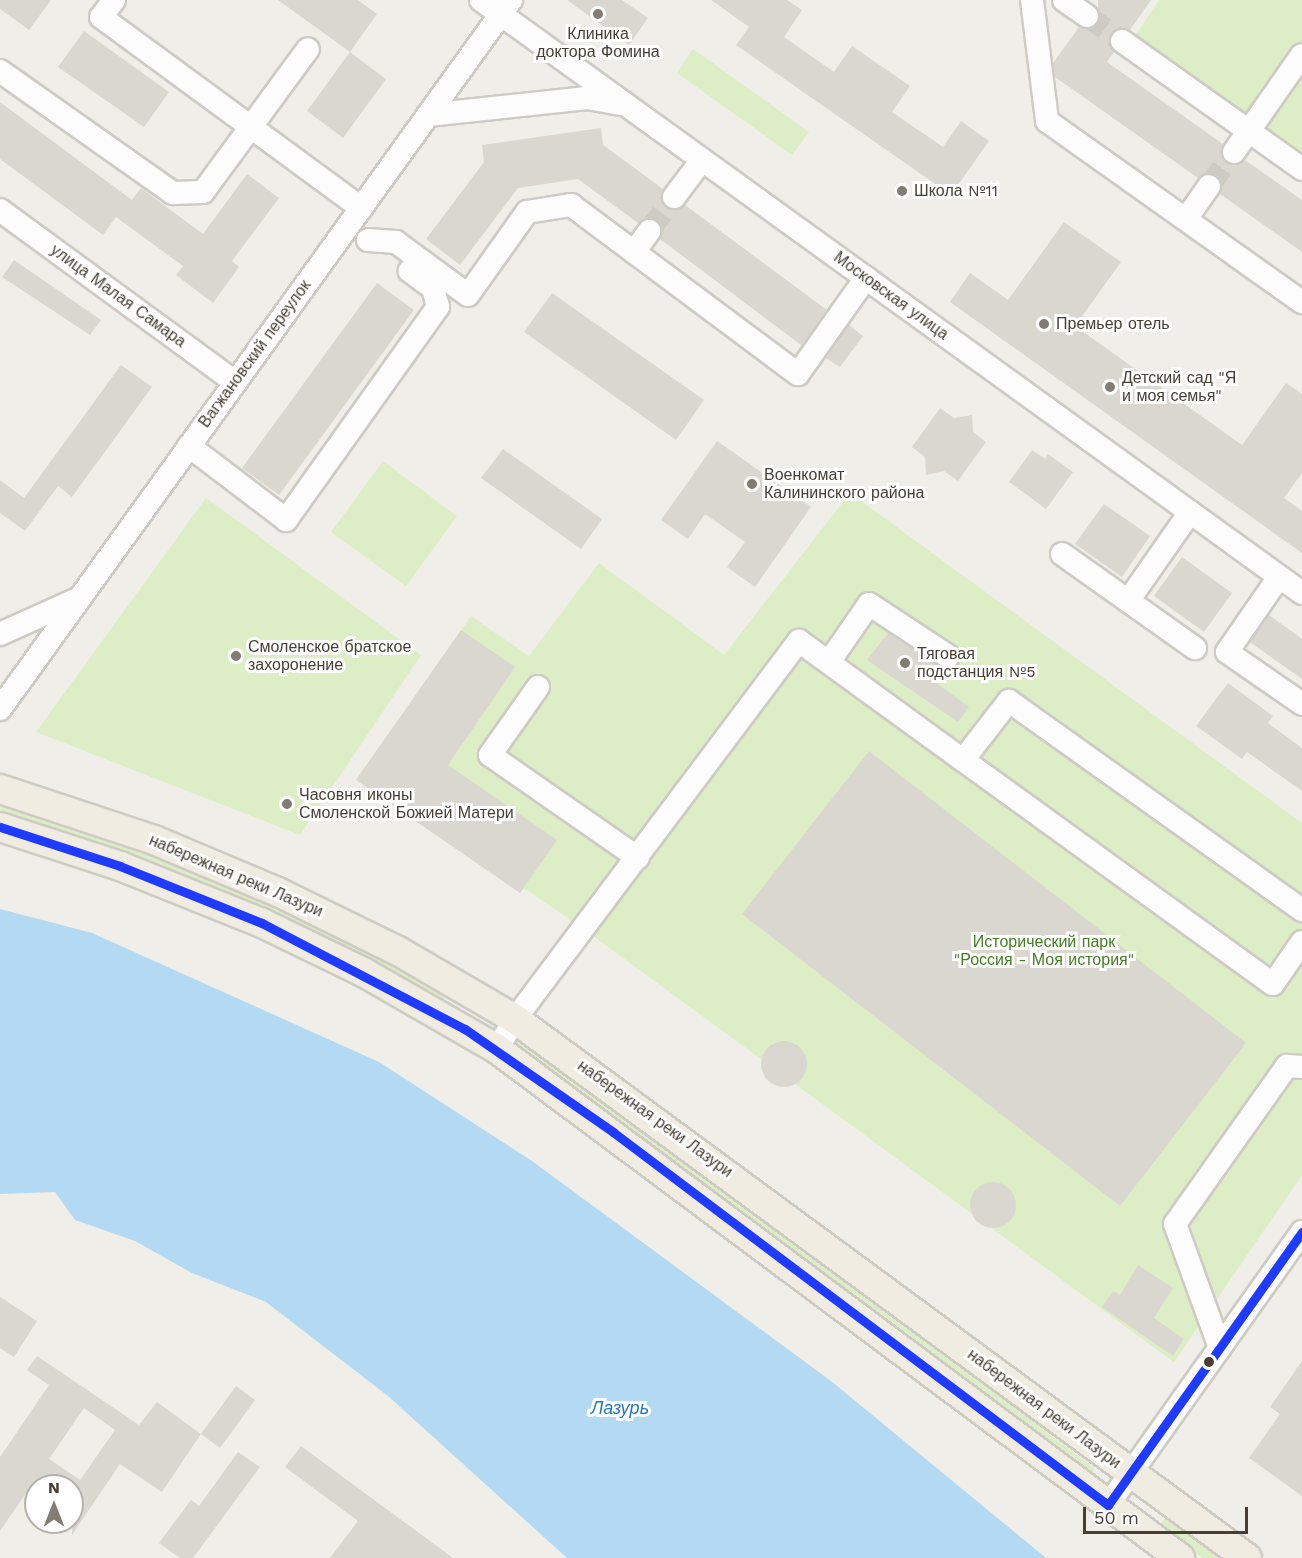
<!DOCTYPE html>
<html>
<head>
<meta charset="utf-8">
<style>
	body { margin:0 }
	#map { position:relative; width:1302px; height:1558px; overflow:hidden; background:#f0eee8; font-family:"Work Sans",sans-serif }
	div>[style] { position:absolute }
	.green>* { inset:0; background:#ddedc5 }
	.water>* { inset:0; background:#b4d9f2 }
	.building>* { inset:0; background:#dad7d0 }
	.round { border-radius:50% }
	.minor-tunnel>* { height:22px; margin-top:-11px; transform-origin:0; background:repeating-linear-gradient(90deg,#cecbc4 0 22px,transparent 0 33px) }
	.roads { filter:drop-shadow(2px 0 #cecbc5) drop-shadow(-2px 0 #cecbc5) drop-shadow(0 2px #cecbc5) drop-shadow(0 -2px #cecbc5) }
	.minor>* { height:22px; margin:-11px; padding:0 11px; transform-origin:11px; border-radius:11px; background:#fdfcfc }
	.major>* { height:28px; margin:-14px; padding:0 14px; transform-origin:14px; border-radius:14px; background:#f1ece2 }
	.bus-1>* { height:9px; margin:-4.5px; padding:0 4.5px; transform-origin:4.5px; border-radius:4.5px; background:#1f3bff }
	.dots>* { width:16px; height:16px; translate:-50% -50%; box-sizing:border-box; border:3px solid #fff; border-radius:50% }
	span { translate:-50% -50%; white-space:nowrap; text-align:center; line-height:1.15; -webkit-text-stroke:6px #fff; paint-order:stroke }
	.poi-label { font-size:16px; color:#473f33 }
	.left { translate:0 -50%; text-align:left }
	.street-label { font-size:16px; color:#473f33 }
	.park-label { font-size:16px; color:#437e22 }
	.water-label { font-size:18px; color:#237abc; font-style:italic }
	.north { position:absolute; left:24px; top:1474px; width:60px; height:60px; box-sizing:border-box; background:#fff; border:2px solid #b5b2ad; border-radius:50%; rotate:0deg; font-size:16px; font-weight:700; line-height:24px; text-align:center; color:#473f33 }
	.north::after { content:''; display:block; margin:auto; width:21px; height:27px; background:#827c72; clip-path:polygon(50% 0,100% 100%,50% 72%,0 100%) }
	.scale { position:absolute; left:1083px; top:1507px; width:165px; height:27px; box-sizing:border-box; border:3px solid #473f33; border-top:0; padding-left:8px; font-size:18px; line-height:21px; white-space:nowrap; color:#473f33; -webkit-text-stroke:4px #fff; paint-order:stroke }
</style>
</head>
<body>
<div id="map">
	<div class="green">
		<i style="clip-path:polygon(1159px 0,1302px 0,1302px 173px,1127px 48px)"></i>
		<i style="clip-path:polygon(693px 49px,809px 132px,792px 155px,677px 73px)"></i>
		<i style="clip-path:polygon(383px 461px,457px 516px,406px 586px,331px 532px)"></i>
		<i style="clip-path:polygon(850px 493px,1302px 823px,1302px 1175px,1174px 1362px,585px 930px,524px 888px,520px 893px,356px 780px,393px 727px,403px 733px,403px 715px,471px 616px,529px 656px,599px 563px,724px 655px)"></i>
		<i style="clip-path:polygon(206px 498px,421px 655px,300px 835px,36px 732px)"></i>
		<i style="clip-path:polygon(1px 802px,98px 831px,210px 876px,316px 925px,445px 996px,440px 1003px,0 815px)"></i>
		<i style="clip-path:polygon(514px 1033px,846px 1279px,1094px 1468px,1093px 1473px,1088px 1475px,613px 1115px,509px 1042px)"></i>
		<i style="clip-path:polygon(1166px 1517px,1219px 1558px,1202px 1558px,1159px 1526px)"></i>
	</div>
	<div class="water">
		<i style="clip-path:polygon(0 909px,92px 933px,379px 1062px,532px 1161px,831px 1381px,1046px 1558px,567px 1558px,388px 1396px,266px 1302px,192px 1273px,135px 1241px,75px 1220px,55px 1192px,0 1194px)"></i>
	</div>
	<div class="building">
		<i style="clip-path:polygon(0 0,51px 0,29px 30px,0 9px)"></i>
		<i style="clip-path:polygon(278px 0,358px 0,377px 14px,350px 52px)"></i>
		<i style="clip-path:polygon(567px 0,622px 0,648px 18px,629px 45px)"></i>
		<i style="clip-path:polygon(711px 0,787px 0,802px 10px,784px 37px,834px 72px,852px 46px,910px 86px,892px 112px,943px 147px,961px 121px,989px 141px,951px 195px,736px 45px,749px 27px)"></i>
		<i style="clip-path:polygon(1098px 0,1151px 0,1130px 30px,1117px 29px,1111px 34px,1114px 52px,1107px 62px,1223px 144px,1226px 163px,1233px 165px,1245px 160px,1302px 200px,1302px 252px,1220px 194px,1217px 175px,1210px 173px,1198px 178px,1055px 77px,1053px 63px,1079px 27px,1092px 28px,1098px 23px)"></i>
		<i style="clip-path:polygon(84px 31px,169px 92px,144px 127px,58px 67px)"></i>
		<i style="clip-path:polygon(350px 52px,386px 79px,343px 138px,307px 111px)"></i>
		<i style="clip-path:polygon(0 102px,132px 200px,141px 188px,203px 234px,247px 174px,279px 198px,232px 261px,239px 267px,213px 303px,176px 275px,183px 266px,116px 217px,103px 235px,0 159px)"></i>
		<i style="clip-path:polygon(601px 128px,603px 145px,663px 189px,665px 207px,673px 210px,685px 205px,827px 310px,804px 342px,801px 345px,660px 239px,662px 232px,657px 220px,650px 218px,638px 223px,578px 179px,518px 188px,460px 265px,426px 239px,484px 162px,482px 145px)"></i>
		<i style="clip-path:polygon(1064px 222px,1121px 262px,1075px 326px,1242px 445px,1286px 383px,1302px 394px,1302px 473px,1284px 498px,1302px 511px,1302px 553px,950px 302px,970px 273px,1008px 300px)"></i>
		<i style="clip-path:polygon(14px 260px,101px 320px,90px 335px,2px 277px)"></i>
		<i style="clip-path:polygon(377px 283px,414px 310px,279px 495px,242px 468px)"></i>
		<i style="clip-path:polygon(552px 293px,704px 400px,676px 440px,524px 332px)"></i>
		<i style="clip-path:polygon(849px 325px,863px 336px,840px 367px,826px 358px)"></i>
		<i style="clip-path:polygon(121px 365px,152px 387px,72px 497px,58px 486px,25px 531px,0 513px,0 480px,24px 498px)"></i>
		<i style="clip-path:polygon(940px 408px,954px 418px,972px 415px,973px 432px,986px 442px,958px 481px,944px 471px,926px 475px,925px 457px,912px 447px)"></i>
		<i style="clip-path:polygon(717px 441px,811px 507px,755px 587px,727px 567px,745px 542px,705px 514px,688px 539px,661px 520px)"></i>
		<i style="clip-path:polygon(503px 449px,602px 519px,581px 549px,481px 478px)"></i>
		<i style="clip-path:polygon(1032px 450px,1045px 459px,1048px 454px,1073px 472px,1046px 509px,1009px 482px)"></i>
		<i style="clip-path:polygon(1104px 504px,1150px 536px,1122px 577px,1075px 544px)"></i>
		<i style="clip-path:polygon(1182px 557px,1232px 593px,1204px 632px,1154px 596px)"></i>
		<i style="clip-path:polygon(1269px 615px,1302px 639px,1302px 679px,1250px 642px)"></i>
		<i style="clip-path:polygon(461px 630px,515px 667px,448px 765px,557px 840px,520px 893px,356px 780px)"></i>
		<i style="clip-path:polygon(888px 633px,941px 668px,932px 680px,969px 707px,958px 722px,867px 660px)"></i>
		<i style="clip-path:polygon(1228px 683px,1273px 716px,1268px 723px,1302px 748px,1302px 791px,1247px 752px,1242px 759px,1196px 726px)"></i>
		<i style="clip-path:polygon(869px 751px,1246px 1043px,1120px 1206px,742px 914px)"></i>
		<i class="round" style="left:761px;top:1041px;width:46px;height:46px"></i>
		<i class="round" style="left:970px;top:1182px;width:46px;height:46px"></i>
		<i style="clip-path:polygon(1138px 1265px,1173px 1288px,1154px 1318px,1184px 1339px,1173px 1356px,1102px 1307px,1113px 1291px,1120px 1295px)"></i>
		<i style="clip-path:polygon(0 1297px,37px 1321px,14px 1357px,0 1348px)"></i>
		<i style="clip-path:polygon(evenodd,37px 1356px,139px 1425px,157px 1402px,201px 1434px,162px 1492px,120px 1464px,72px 1535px,72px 1486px,31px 1486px,0 1531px,0 1457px,49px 1385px,27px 1370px,37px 1356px,84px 1408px,115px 1430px,80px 1480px,49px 1459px,84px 1408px)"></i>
		<i style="clip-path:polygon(1302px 1361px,1302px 1496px,1249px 1458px,1280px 1414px,1270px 1407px)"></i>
		<i style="clip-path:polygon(236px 1386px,255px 1400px,220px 1448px,201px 1434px)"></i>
		<i style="clip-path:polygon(301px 1446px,453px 1558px,330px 1558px,358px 1521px,285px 1467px)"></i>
		<i style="clip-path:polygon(238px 1452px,260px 1467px,193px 1558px,180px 1558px,159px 1543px,191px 1500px,199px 1506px)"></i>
	</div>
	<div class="minor-tunnel">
		<i style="left:1087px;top:16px;width:43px;rotate:35.5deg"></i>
		<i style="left:1209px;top:186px;width:42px;rotate:-53.7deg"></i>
		<i style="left:649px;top:231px;width:42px;rotate:-53.7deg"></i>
	</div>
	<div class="roads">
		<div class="minor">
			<i style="left:114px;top:0;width:21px;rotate:127deg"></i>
			<i style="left:101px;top:17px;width:323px;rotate:36.3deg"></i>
			<i style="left:481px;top:0;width:1013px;rotate:35.84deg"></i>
			<i style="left:1032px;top:0;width:122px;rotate:82.9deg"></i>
			<i style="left:1047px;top:121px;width:313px;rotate:35.4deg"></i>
			<i style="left:1064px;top:0;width:28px;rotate:35deg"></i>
			<i style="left:1122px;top:41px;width:221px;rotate:35.4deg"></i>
			<i style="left:0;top:71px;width:212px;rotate:35.2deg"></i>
			<i style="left:173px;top:193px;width:30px;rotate:-2deg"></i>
			<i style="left:203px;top:192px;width:177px;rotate:-53.7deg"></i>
			<i style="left:428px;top:115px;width:160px;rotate:-6.1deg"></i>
			<i style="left:587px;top:98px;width:34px;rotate:10deg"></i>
			<i style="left:1234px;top:152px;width:118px;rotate:-55deg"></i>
			<i style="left:674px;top:197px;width:46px;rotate:-52.9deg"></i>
			<i style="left:0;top:210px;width:291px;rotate:36.2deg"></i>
			<i style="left:1186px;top:219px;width:40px;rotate:-55.1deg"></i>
			<i style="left:368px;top:240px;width:28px;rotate:4deg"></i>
			<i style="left:396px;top:242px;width:89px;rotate:36.4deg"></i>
			<i style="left:468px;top:295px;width:102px;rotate:-54.6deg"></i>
			<i style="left:527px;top:212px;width:45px;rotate:-9deg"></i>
			<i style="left:571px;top:205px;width:283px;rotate:36.7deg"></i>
			<i style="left:798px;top:374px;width:118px;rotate:-54.7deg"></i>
			<i style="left:634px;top:252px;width:26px;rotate:-54deg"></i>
			<i style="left:189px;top:446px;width:122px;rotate:37.3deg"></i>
			<i style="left:286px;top:520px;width:262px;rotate:-54.5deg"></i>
			<i style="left:438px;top:307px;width:20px;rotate:-105deg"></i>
			<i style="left:433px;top:288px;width:29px;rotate:-144deg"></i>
			<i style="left:1062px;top:554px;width:163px;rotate:35.3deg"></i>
			<i style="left:1279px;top:577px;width:91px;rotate:124.7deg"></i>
			<i style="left:1227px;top:652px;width:91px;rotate:34.7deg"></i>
			<i style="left:1128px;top:601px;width:108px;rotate:-55.1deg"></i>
			<i style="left:0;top:634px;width:85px;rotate:-24.2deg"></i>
			<i style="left:829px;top:662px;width:70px;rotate:-55.4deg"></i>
			<i style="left:869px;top:604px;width:95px;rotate:33.4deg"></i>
			<i style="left:538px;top:687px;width:83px;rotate:125.2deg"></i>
			<i style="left:490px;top:755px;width:180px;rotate:34.8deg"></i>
			<i style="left:0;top:709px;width:874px;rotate:-54.22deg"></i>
			<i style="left:963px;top:760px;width:382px;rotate:35.9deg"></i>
			<i style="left:1273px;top:984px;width:51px;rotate:-55.4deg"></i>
			<i style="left:497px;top:1049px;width:35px;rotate:-59deg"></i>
			<i style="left:515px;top:1019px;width:473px;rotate:-53.1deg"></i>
			<i style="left:799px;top:641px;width:203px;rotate:36deg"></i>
			<i style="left:963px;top:760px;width:75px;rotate:-52.1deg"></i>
			<i style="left:1009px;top:701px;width:360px;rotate:35.5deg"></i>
			<i style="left:1220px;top:1348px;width:132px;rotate:-109.9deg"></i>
			<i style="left:1175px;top:1224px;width:194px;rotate:-54.7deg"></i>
			<i style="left:1287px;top:1066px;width:15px;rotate:4deg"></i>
			<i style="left:1108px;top:1505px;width:335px;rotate:-54.6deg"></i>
		</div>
		<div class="major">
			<i style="left:0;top:789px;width:162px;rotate:18.3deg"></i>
			<i style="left:154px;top:840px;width:134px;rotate:22.8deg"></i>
			<i style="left:278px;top:892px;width:134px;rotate:26.2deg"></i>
			<i style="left:398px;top:951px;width:135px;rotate:30.2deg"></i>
			<i style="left:515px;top:1019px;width:909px;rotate:36.37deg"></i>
			<i style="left:0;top:827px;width:126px;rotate:18deg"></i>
			<i style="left:120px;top:866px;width:153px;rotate:21.9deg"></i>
			<i style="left:262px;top:923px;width:114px;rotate:25.9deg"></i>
			<i style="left:365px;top:973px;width:152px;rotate:29.9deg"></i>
			<i style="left:497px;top:1049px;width:852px;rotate:36.7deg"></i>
		</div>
	</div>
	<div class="bus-1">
		<i style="left:0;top:827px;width:126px;rotate:18deg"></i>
		<i style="left:120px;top:866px;width:153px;rotate:21.9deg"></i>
		<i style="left:262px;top:923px;width:229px;rotate:27.6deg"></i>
		<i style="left:465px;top:1029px;width:180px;rotate:34.8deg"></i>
		<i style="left:613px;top:1132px;width:620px;rotate:37deg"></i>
		<i style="left:1108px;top:1505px;width:335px;rotate:-54.6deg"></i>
	</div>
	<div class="dots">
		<i style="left:598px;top:14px;background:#827c72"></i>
		<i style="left:902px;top:191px;background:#827c72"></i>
		<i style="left:1044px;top:324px;background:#827c72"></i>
		<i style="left:1110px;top:387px;background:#827c72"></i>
		<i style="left:752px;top:484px;background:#827c72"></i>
		<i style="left:236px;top:656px;background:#827c72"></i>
		<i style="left:905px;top:663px;background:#827c72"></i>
		<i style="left:287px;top:804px;background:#827c72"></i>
		<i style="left:1209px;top:1362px;background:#473f33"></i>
	</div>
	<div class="poi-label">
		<span style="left:598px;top:43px">Клиника<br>доктора Фомина</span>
		<span class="left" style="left:914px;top:191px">Школа №11</span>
		<span class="left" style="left:1056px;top:324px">Премьер отель</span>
		<span class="left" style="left:1122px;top:387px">Детский сад "Я<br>и моя семья"</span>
		<span class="left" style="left:764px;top:484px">Военкомат<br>Калининского района</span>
		<span class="left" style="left:248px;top:656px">Смоленское братское<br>захоронение</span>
		<span class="left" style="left:917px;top:663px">Тяговая<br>подстанция №5</span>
		<span class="left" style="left:299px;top:804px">Часовня иконы<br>Смоленской Божией Матери</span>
	</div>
	<div class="street-label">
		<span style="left:118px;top:296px;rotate:36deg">улица Малая Самара</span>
		<span style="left:891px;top:296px;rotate:36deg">Московская улица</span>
		<span style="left:255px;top:354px;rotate:-54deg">Вагжановский переулок</span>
		<span style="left:236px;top:876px;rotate:23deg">набережная реки Лазури</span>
		<span style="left:655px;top:1119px;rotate:36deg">набережная реки Лазури</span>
		<span style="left:1044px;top:1409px;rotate:37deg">набережная реки Лазури</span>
	</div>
	<div class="park-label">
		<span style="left:1044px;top:951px">Исторический парк<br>"Россия - Моя история"</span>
	</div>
	<div class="water-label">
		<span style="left:620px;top:1408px">Лазурь</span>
	</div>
	<div class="north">N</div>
	<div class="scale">50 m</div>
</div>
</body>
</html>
